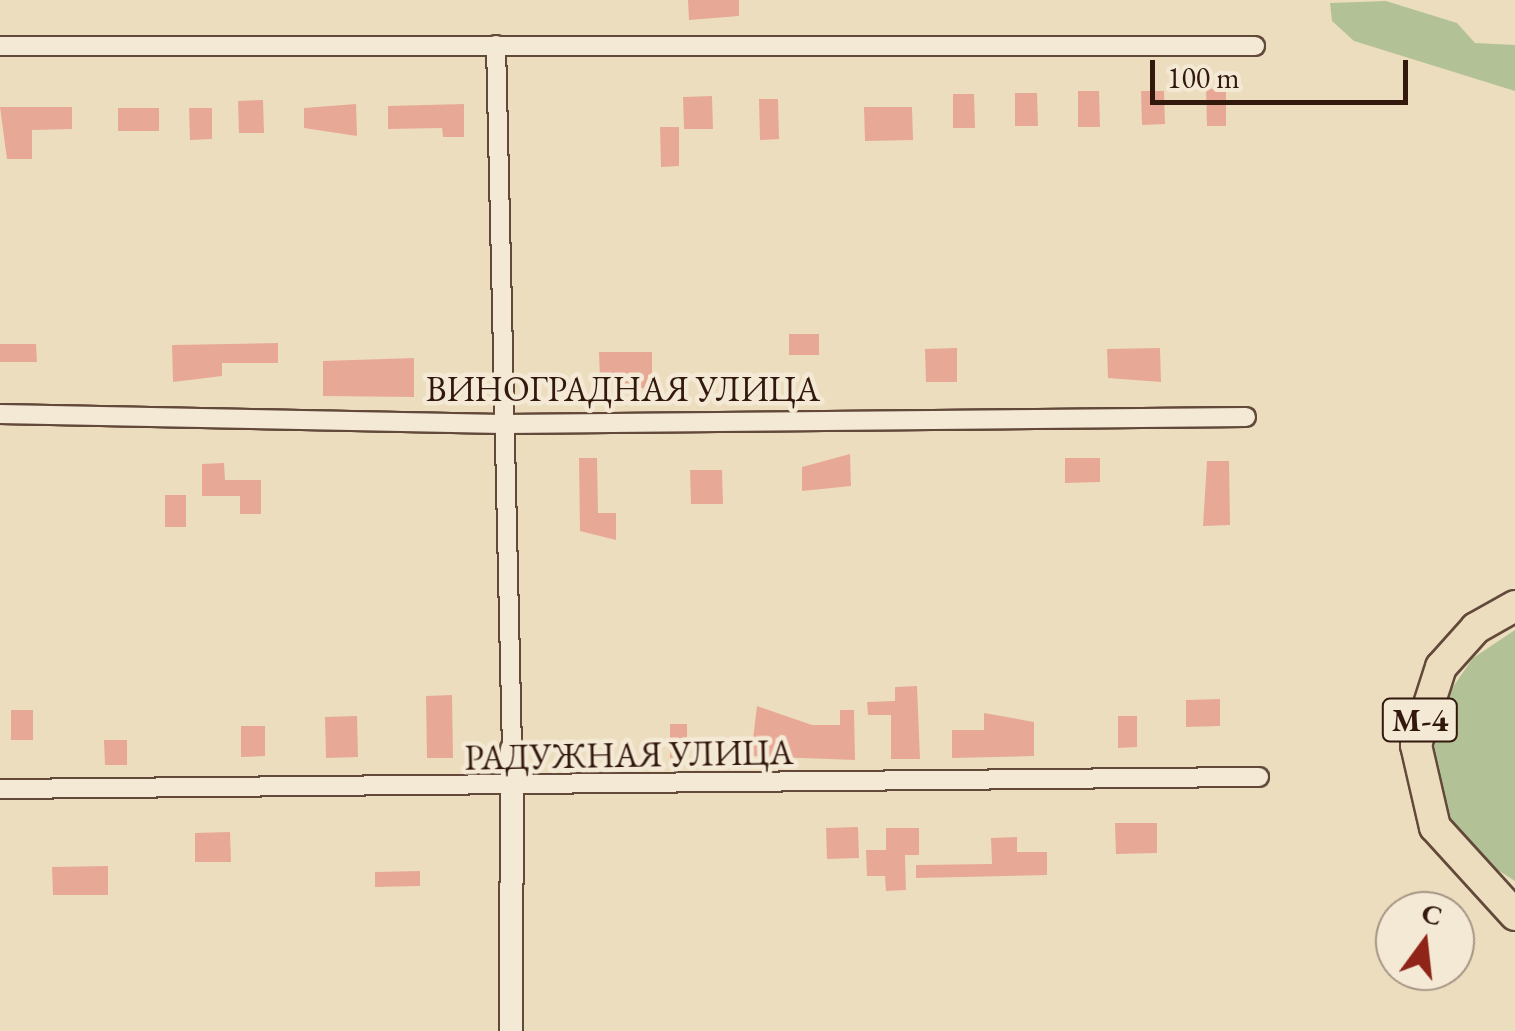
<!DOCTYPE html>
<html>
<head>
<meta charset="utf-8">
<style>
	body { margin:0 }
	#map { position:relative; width:1515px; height:1031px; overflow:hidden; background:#edddbf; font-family:"EB Garamond",serif }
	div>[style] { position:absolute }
	.green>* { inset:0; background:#b3c296 }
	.building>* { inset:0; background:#e7a996 }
	.roads { filter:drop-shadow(2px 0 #62493a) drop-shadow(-2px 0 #62493a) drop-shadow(0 2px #62493a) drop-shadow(0 -2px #62493a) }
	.minor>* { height:18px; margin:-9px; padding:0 9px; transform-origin:9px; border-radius:9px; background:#f3e9d5 }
	.tertiary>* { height:22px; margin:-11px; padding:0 11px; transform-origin:11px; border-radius:11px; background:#f3e9d5 }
	.trunk>* { height:30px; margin:-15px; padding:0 15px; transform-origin:15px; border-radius:15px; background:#edddbf }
	span { translate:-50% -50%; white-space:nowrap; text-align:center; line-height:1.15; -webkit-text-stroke:9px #f3e9d5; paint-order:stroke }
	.shield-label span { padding:2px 8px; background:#f3e9d5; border:2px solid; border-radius:8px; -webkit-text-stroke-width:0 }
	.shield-label { font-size:32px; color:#33180e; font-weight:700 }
	.street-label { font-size:35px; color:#33180e }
	.north { position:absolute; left:1375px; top:891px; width:100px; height:100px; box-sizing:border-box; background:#f3e9d5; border:2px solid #a69585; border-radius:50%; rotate:15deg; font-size:28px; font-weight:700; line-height:40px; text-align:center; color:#33180e }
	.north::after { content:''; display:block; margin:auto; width:35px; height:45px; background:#8f2418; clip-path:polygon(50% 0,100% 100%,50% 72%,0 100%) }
	.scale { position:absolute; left:1150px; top:60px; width:258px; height:45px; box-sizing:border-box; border:5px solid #33180e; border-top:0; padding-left:12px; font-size:30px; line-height:35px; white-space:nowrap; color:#33180e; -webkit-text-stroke:8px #f3e9d5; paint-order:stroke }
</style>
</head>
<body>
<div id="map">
	<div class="green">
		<i style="clip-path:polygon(1386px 1px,1457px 23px,1475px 43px,1515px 45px,1515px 91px,1354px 41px,1332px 21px,1330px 3px)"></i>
		<i style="clip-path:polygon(1515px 630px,1515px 881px,1471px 853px,1443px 815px,1431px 767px,1439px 707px,1473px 658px)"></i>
	</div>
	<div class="building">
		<i style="clip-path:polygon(688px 0,739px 0,739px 16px,689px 20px)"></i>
		<i style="clip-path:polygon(1226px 88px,1226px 126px,1207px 126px,1206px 89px)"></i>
		<i style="clip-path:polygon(1078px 91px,1099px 91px,1100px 127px,1078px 127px)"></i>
		<i style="clip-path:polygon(1141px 91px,1164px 91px,1165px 124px,1142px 125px)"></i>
		<i style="clip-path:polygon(1015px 93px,1037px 93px,1038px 126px,1015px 126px)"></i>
		<i style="clip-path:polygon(953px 94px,974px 94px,975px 128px,953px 128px)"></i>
		<i style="clip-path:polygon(712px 96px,713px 129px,684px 129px,683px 97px)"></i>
		<i style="clip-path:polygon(759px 99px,778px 99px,779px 139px,760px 140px)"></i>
		<i style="clip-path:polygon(263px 100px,264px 133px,239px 133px,238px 101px)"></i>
		<i style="clip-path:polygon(356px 104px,357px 136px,304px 128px,304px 108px)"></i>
		<i style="clip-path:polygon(464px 104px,464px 137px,443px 137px,442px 128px,388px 129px,388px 106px)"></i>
		<i style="clip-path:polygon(0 107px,72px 107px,72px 129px,32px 130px,32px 159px,7px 159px)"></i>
		<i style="clip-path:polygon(864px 107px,912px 107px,913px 140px,865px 141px)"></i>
		<i style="clip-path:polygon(118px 108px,159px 108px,159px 131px,118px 131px)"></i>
		<i style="clip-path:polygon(189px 108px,212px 108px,212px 139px,190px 140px)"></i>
		<i style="clip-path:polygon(660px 127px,679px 127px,679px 166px,661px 167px)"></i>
		<i style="clip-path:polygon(789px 334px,819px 334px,819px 355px,789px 355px)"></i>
		<i style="clip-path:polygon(278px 343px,278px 363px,222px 363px,222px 376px,173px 382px,172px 345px)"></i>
		<i style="clip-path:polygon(0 344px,36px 344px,37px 362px,0 362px)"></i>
		<i style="clip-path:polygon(957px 348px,957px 382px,926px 382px,925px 349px)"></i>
		<i style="clip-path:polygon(1160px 348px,1161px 382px,1108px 378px,1107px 349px)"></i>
		<i style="clip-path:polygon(599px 352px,652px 352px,652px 390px,600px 380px)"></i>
		<i style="clip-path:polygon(414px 358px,414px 397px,323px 396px,323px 361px)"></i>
		<i style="clip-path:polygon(850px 454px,851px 486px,802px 491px,802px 467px)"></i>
		<i style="clip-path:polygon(579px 458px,597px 458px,598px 513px,616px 513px,616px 540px,580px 531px)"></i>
		<i style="clip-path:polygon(1065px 458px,1100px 458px,1100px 482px,1065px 483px)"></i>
		<i style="clip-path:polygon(1207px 461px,1229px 461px,1230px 525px,1203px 526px)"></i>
		<i style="clip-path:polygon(224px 463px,225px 480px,261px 480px,261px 514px,240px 514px,240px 496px,202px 496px,202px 464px)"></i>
		<i style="clip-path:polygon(690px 470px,722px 470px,723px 504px,691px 504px)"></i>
		<i style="clip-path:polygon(165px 495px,186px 495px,186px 527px,165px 527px)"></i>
		<i style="clip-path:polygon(917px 686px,920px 759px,891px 759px,891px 715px,868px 715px,867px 702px,895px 701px,895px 687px)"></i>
		<i style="clip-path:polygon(452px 695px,453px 758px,427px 758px,426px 696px)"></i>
		<i style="clip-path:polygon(1220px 699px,1220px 726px,1186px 727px,1186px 700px)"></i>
		<i style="clip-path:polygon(757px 706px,812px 725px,840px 725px,840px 710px,854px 710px,855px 760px,751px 756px)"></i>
		<i style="clip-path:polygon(11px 710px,33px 710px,33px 740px,11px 740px)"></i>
		<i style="clip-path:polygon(984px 713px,1034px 722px,1034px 756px,952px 758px,952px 730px,984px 730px)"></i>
		<i style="clip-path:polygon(357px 716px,358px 757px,326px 758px,325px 717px)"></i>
		<i style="clip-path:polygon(1118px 716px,1137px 716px,1137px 747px,1118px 748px)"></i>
		<i style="clip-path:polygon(670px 724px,687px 724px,687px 758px,670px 758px)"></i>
		<i style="clip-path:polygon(241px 726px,265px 726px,265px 756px,241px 757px)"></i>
		<i style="clip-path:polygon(104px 740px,127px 740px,127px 765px,105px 765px)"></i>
		<i style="clip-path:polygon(1115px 823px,1157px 823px,1157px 853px,1116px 854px)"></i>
		<i style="clip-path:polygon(858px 827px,859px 858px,827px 859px,826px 828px)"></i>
		<i style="clip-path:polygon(886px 828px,919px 828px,919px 855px,905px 855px,906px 890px,886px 891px,885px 876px,867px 876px,866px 850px,886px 850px)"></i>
		<i style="clip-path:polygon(230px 832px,231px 862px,195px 862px,195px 833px)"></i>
		<i style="clip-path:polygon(1017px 837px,1017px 852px,1047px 852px,1047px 875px,916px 878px,916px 865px,992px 864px,991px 838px)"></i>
		<i style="clip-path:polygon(108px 866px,108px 895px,53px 895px,52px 867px)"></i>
		<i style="clip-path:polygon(420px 871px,420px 886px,375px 887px,375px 872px)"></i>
	</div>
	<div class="roads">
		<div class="minor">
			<i style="left:496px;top:45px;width:704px;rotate:88.7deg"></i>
			<i style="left:0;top:46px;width:1255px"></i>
			<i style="left:0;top:414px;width:505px;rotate:1.13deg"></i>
			<i style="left:505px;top:424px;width:741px;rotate:-0.54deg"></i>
			<i style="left:0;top:789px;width:1259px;rotate:-0.55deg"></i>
		</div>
		<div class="tertiary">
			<i style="left:511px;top:1031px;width:282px;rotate:-89.8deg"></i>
		</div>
		<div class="trunk">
			<i style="left:1515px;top:606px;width:45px;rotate:150.6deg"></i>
			<i style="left:1476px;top:628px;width:52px;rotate:131.9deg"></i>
			<i style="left:1441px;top:667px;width:82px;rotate:107.8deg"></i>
			<i style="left:1416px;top:745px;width:84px;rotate:77deg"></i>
			<i style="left:1435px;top:827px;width:119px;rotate:47.7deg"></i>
		</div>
	</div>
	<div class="shield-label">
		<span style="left:1420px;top:720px">М-4</span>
	</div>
	<div class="street-label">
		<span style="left:623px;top:389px">ВИНОГРАДНАЯ УЛИЦА</span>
		<span style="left:629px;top:755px;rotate:-1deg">РАДУЖНАЯ УЛИЦА</span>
	</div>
	<div class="north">С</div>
	<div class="scale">100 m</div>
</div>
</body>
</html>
